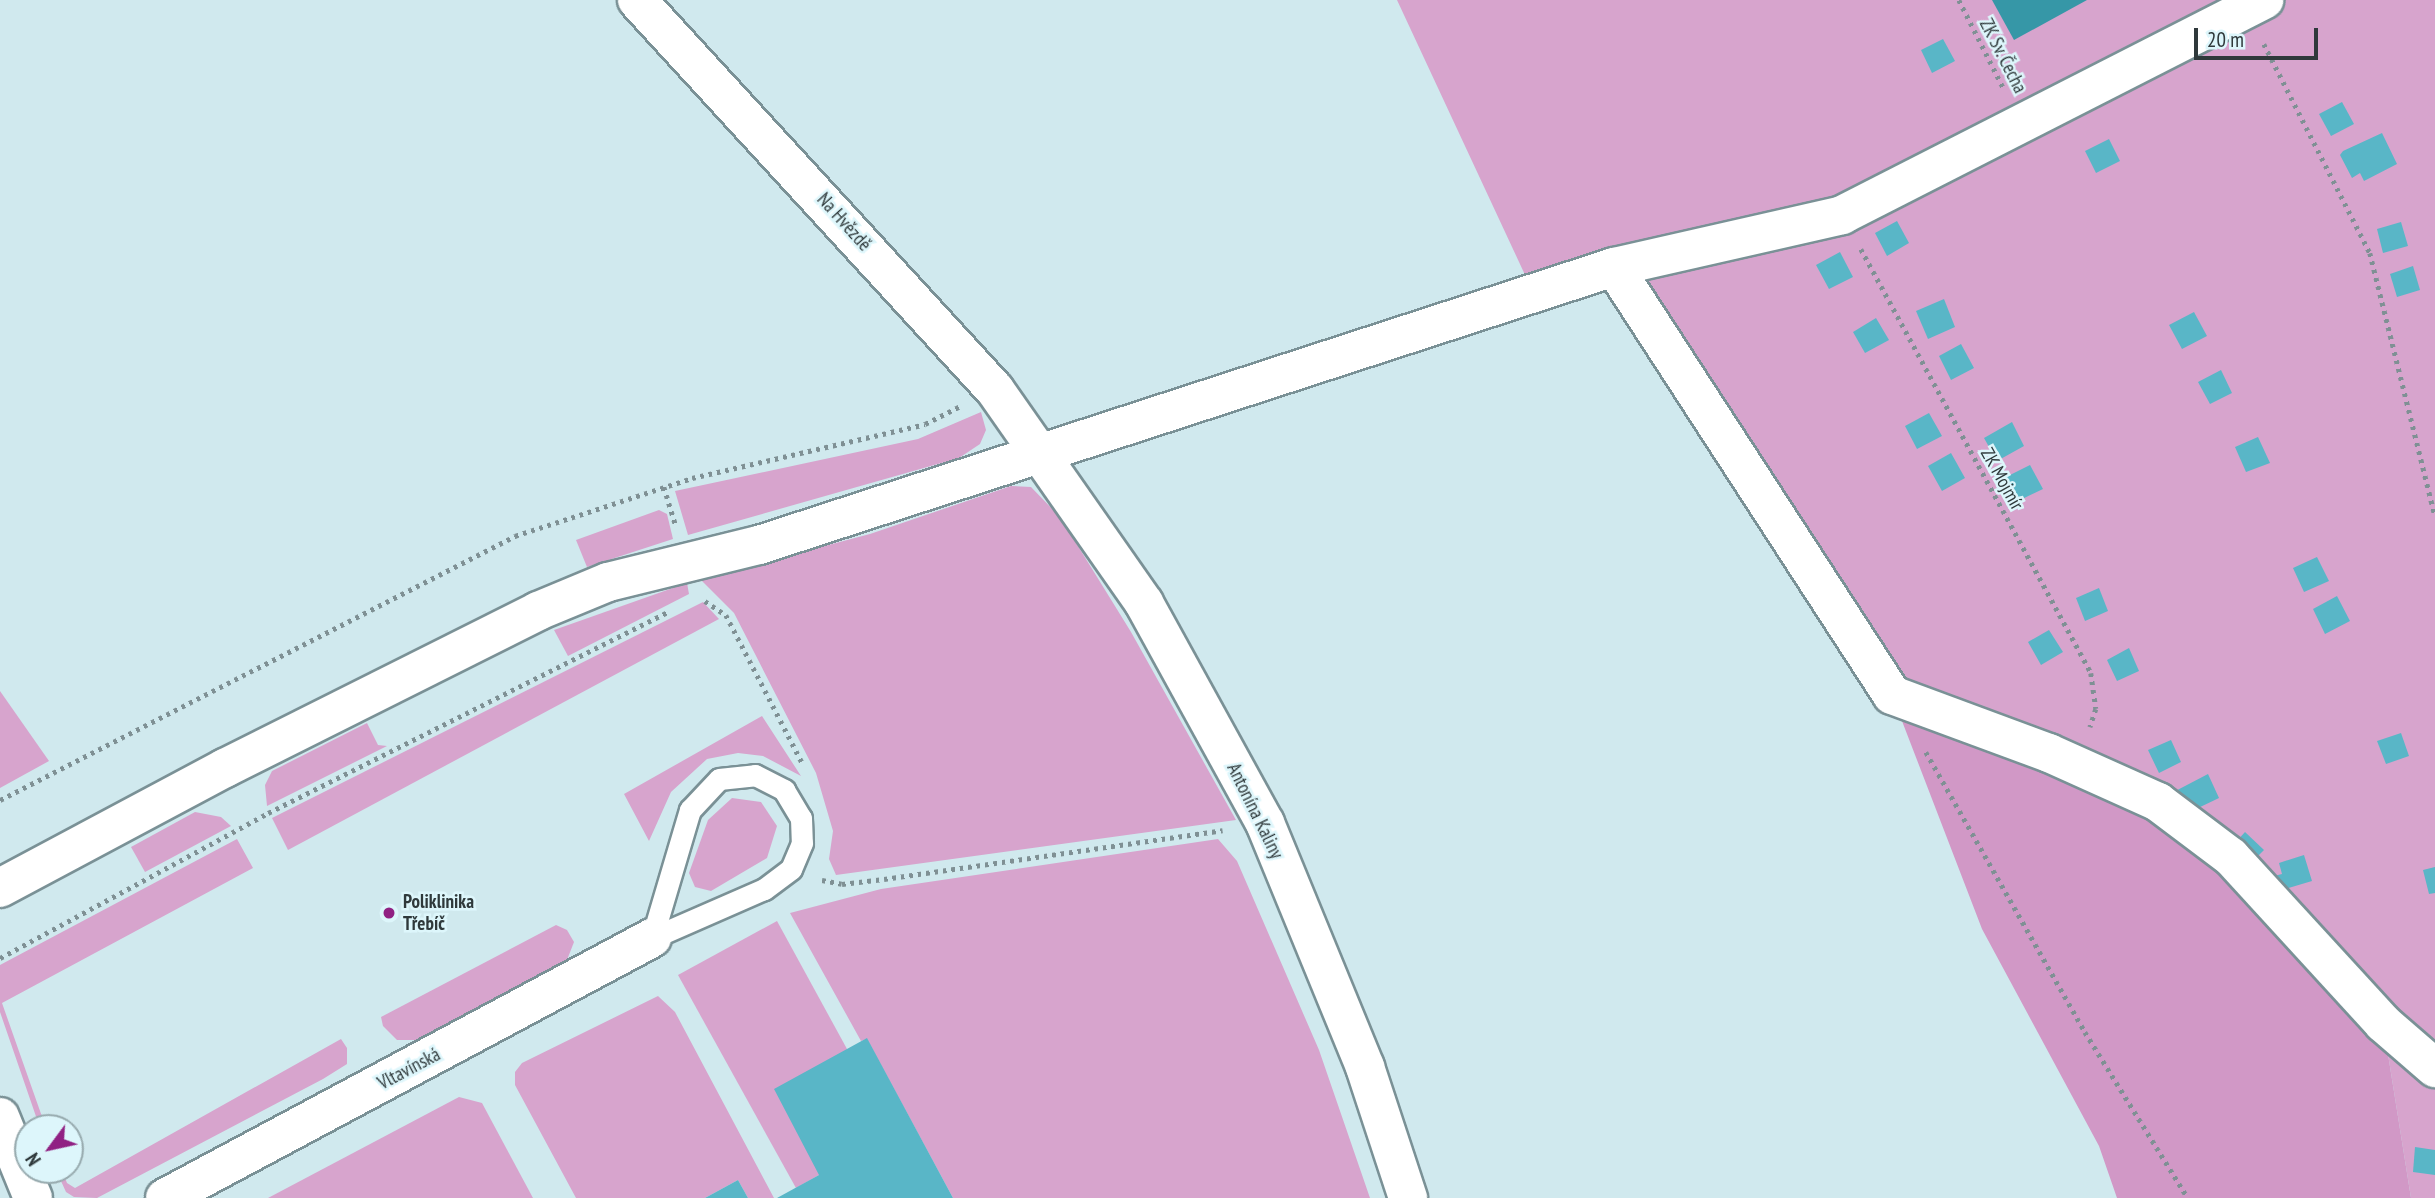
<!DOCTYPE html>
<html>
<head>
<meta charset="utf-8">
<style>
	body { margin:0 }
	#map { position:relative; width:2435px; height:1198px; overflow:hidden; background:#d0e9ee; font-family:"PT Sans Narrow",sans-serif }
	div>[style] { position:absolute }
	.green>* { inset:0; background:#d7a4cd }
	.forest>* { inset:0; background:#d198c6 }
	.water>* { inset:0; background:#3697a7 }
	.building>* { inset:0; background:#59b6c7 }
	.path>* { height:4.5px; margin-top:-2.25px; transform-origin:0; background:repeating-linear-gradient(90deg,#7f9094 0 3.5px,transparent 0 8.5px) }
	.roads { filter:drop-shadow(2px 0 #7a9196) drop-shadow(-2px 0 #7a9196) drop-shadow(0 2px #7a9196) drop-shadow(0 -2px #7a9196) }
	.service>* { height:21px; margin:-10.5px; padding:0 10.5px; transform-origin:10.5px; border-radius:10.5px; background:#fff }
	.minor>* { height:38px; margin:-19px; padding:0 19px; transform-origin:19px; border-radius:19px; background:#fff }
	.dots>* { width:19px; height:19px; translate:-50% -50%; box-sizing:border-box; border:4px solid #ddf6fb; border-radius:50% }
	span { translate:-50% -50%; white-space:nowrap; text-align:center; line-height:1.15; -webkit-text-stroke:5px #ddf6fb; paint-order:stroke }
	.street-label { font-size:19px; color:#2f393b }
	.poi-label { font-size:19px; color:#2f393b; font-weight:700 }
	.left { translate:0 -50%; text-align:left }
	.north { position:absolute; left:14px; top:1114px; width:70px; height:70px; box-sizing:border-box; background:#ddf6fb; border:2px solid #97aaae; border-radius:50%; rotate:237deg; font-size:19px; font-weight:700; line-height:28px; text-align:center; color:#2f393b }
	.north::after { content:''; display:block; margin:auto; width:24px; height:32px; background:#902183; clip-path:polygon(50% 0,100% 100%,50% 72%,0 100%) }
	.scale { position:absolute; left:2194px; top:28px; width:124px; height:32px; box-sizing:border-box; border:4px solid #2f393b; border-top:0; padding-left:9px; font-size:21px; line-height:24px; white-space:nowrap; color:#2f393b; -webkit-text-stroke:5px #ddf6fb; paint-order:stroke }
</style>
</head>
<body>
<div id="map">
	<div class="green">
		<i style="clip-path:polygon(1397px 0,2435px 0,2435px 1198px,2411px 1198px,2383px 1023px,1892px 695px,1615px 267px,1533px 292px)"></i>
		<i style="clip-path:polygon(981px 412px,986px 430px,980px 444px,959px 458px,688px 535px,675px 491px,918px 439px)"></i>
		<i style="clip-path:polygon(1011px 486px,1031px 487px,1060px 517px,1131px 632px,1236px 820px,836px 875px,829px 859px,833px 831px,816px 773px,734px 613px,700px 579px,870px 534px)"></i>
		<i style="clip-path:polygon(659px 510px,667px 514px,673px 539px,587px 567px,576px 540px)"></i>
		<i style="clip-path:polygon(687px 583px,689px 594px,568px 656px,554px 630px)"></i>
		<i style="clip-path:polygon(703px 602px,719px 619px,288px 850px,272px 818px)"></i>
		<i style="clip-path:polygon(0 691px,49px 761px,0 788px)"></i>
		<i style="clip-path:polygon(762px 716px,801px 776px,763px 756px,738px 753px,707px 759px,671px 792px,649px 841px,624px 794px)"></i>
		<i style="clip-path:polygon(367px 723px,378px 745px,387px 746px,267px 806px,265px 785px,272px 771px)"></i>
		<i style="clip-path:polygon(732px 798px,761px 802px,777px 826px,767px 858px,711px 891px,695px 887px,689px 873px,708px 820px)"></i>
		<i style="clip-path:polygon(195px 812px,221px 817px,231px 826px,145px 872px,131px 847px)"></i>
		<i style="clip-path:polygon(237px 839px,253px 868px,2px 1003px,46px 1128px,40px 1128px,0 1012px,0 965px)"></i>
		<i style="clip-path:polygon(1218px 839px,1237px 861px,1319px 1050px,1370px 1198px,953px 1198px,867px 1039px,861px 1041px,790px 913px,881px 889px)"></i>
		<i style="clip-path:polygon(777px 921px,847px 1049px,819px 1175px,796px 1188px,678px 975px)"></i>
		<i style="clip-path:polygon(556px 925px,567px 930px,574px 942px,567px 960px,421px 1040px,397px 1040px,383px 1026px,381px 1017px)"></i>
		<i style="clip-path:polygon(658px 996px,675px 1012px,774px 1198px,748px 1198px,738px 1180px,705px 1198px,576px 1198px,515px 1085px,515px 1072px,522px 1063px)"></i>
		<i style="clip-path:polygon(341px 1039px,347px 1048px,347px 1064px,323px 1079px,97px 1198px,74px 1197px,66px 1192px,56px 1170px,62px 1170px,67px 1183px,75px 1188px)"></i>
		<i style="clip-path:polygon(459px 1097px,482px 1103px,533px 1198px,268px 1198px)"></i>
	</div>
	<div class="forest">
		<i style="clip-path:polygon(1892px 695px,2158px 802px,2383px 1023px,2411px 1198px,2117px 1198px,2099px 1146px,1982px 929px)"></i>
	</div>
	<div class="water">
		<i style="clip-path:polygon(1992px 0,2087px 0,2014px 40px)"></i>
	</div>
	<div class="building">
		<i style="clip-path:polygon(1943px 39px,1955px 61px,1932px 73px,1921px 50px)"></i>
		<i style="clip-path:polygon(2342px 102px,2354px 124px,2331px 136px,2319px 114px)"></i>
		<i style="clip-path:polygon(2382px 133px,2397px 164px,2364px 181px,2360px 173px,2352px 178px,2340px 155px,2343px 151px)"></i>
		<i style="clip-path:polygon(2109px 139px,2120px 161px,2096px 173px,2085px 151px)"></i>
		<i style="clip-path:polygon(1897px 221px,1909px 243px,1887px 256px,1875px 233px)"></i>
		<i style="clip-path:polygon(2401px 222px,2408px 246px,2383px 253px,2377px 229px)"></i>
		<i style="clip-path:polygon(1840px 252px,1853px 277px,1829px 289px,1816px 265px)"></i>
		<i style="clip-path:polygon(2413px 266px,2420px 290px,2397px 297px,2390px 274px)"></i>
		<i style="clip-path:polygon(1944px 299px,1955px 327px,1928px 339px,1916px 311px)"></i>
		<i style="clip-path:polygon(2194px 312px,2207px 336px,2182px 349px,2169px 325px)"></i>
		<i style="clip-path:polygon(1876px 318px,1889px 340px,1865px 353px,1853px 332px)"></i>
		<i style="clip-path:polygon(1961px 344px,1974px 368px,1951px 380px,1939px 356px)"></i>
		<i style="clip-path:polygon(2221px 370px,2232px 393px,2210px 404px,2198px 382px)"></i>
		<i style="clip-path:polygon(1929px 413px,1942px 436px,1917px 449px,1905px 426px)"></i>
		<i style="clip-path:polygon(2012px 422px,2024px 446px,1997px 461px,1984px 438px)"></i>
		<i style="clip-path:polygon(2258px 437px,2270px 463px,2246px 472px,2235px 447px)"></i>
		<i style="clip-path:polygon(1951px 453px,1965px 478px,1942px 491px,1928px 466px)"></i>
		<i style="clip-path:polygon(2030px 465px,2043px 489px,2018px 501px,2006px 477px)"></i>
		<i style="clip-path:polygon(2317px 557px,2329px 581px,2304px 592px,2293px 568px)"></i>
		<i style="clip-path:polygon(2099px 588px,2108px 611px,2085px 621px,2076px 598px)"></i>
		<i style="clip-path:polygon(2337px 596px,2350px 621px,2325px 634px,2313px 609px)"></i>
		<i style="clip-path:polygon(2049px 630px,2063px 652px,2041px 665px,2028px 642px)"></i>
		<i style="clip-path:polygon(2129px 648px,2139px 671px,2117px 681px,2107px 660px)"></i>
		<i style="clip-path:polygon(2401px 733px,2409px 756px,2386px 764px,2377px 741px)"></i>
		<i style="clip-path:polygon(2171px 740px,2181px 762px,2159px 773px,2148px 750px)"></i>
		<i style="clip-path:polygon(2208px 774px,2219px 798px,2196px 809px,2164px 797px)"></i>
		<i style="clip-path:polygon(2245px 832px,2264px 850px,2254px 860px,2236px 842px)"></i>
		<i style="clip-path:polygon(2304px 855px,2312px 881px,2282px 890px,2274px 876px,2282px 874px,2279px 863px)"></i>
		<i style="clip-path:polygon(2435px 867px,2435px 893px,2429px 894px,2423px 870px)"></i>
		<i style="clip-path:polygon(867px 1038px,953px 1198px,777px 1198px,819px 1175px,774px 1089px)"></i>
		<i style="clip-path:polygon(2415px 1147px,2435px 1150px,2435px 1175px,2413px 1172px)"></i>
		<i style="clip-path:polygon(738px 1180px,748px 1198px,705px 1198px)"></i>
	</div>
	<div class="path">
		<i style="left:1959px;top:0;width:100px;rotate:63.2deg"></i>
		<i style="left:2264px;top:44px;width:234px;rotate:63.1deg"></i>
		<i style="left:2370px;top:253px;width:271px;rotate:76.1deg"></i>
		<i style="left:1861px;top:249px;width:482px;rotate:61.5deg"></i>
		<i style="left:2091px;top:673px;width:36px;rotate:82deg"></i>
		<i style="left:2096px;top:709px;width:19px;rotate:108deg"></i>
		<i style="left:664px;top:487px;width:41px;rotate:72.9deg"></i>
		<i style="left:705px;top:601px;width:25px;rotate:34deg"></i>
		<i style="left:726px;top:615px;width:165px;rotate:62.7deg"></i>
		<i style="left:1926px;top:752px;width:322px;rotate:60.4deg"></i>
		<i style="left:2085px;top:1032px;width:195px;rotate:58.2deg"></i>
		<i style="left:0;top:800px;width:579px;rotate:-27.14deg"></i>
		<i style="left:515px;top:536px;width:186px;rotate:-18.1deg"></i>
		<i style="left:692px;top:478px;width:239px;rotate:-13deg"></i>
		<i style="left:925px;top:424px;width:38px;rotate:-27deg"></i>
		<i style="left:822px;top:880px;width:20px;rotate:11deg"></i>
		<i style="left:842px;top:884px;width:42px;rotate:-6.8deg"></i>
		<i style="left:884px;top:879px;width:342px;rotate:-8.2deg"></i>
		<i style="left:0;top:958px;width:305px;rotate:-28.4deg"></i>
		<i style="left:268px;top:813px;width:449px;rotate:-26.7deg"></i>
	</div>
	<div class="roads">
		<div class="service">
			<i style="left:755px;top:775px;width:33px;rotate:27deg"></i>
			<i style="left:784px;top:790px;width:33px;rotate:59deg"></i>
			<i style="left:801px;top:818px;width:25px;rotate:88deg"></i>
			<i style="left:802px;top:843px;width:28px;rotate:113deg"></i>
			<i style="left:791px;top:869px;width:34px;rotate:143deg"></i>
			<i style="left:764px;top:889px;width:122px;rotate:156.4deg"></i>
			<i style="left:652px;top:938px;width:134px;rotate:-73.5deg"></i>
			<i style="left:690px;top:810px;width:42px;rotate:-46.9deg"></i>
			<i style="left:719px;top:779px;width:36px;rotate:-6deg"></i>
		</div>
		<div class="minor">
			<i style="left:637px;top:0;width:529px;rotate:47.45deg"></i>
			<i style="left:995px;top:390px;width:260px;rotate:55deg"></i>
			<i style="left:1144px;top:603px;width:251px;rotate:61.2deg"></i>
			<i style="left:1265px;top:823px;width:264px;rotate:67.7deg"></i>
			<i style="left:1365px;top:1067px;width:138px;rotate:71.8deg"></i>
			<i style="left:1614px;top:267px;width:510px;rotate:56.99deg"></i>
			<i style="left:1892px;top:695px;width:167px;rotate:20.3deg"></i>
			<i style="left:2049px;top:753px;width:120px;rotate:24.2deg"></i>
			<i style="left:2158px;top:802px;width:91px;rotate:37deg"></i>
			<i style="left:2231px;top:857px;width:225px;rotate:47.5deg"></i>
			<i style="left:2383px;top:1023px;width:69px;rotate:40.9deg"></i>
			<i style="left:0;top:888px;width:255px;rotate:-28.1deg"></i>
			<i style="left:225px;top:768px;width:350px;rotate:-26.6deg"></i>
			<i style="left:538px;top:611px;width:76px;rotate:-22.5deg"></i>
			<i style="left:608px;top:582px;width:155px;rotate:-13.8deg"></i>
			<i style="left:759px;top:545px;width:899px;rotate:-18.01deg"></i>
			<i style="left:1614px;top:267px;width:234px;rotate:-12.8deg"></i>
			<i style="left:1842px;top:215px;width:474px;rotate:-27deg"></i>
			<i style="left:0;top:1117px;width:87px;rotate:67.8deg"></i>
			<i style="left:165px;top:1198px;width:552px;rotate:-28.1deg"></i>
		</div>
	</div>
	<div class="dots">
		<i style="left:389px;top:913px;background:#902183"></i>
	</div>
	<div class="street-label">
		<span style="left:2003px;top:56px;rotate:63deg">ZK Sv. Čecha</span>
		<span style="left:844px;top:222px;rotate:48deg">Na Hvězdě</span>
		<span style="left:2002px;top:479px;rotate:61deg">ZK Mojmír</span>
		<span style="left:1255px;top:811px;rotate:64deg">Antonína Kaliny</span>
		<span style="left:409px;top:1069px;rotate:-28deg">Vltavínská</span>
	</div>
	<div class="poi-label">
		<span class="left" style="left:403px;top:913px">Poliklinika<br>Třebíč</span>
	</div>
	<div class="north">N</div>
	<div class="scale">20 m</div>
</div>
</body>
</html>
